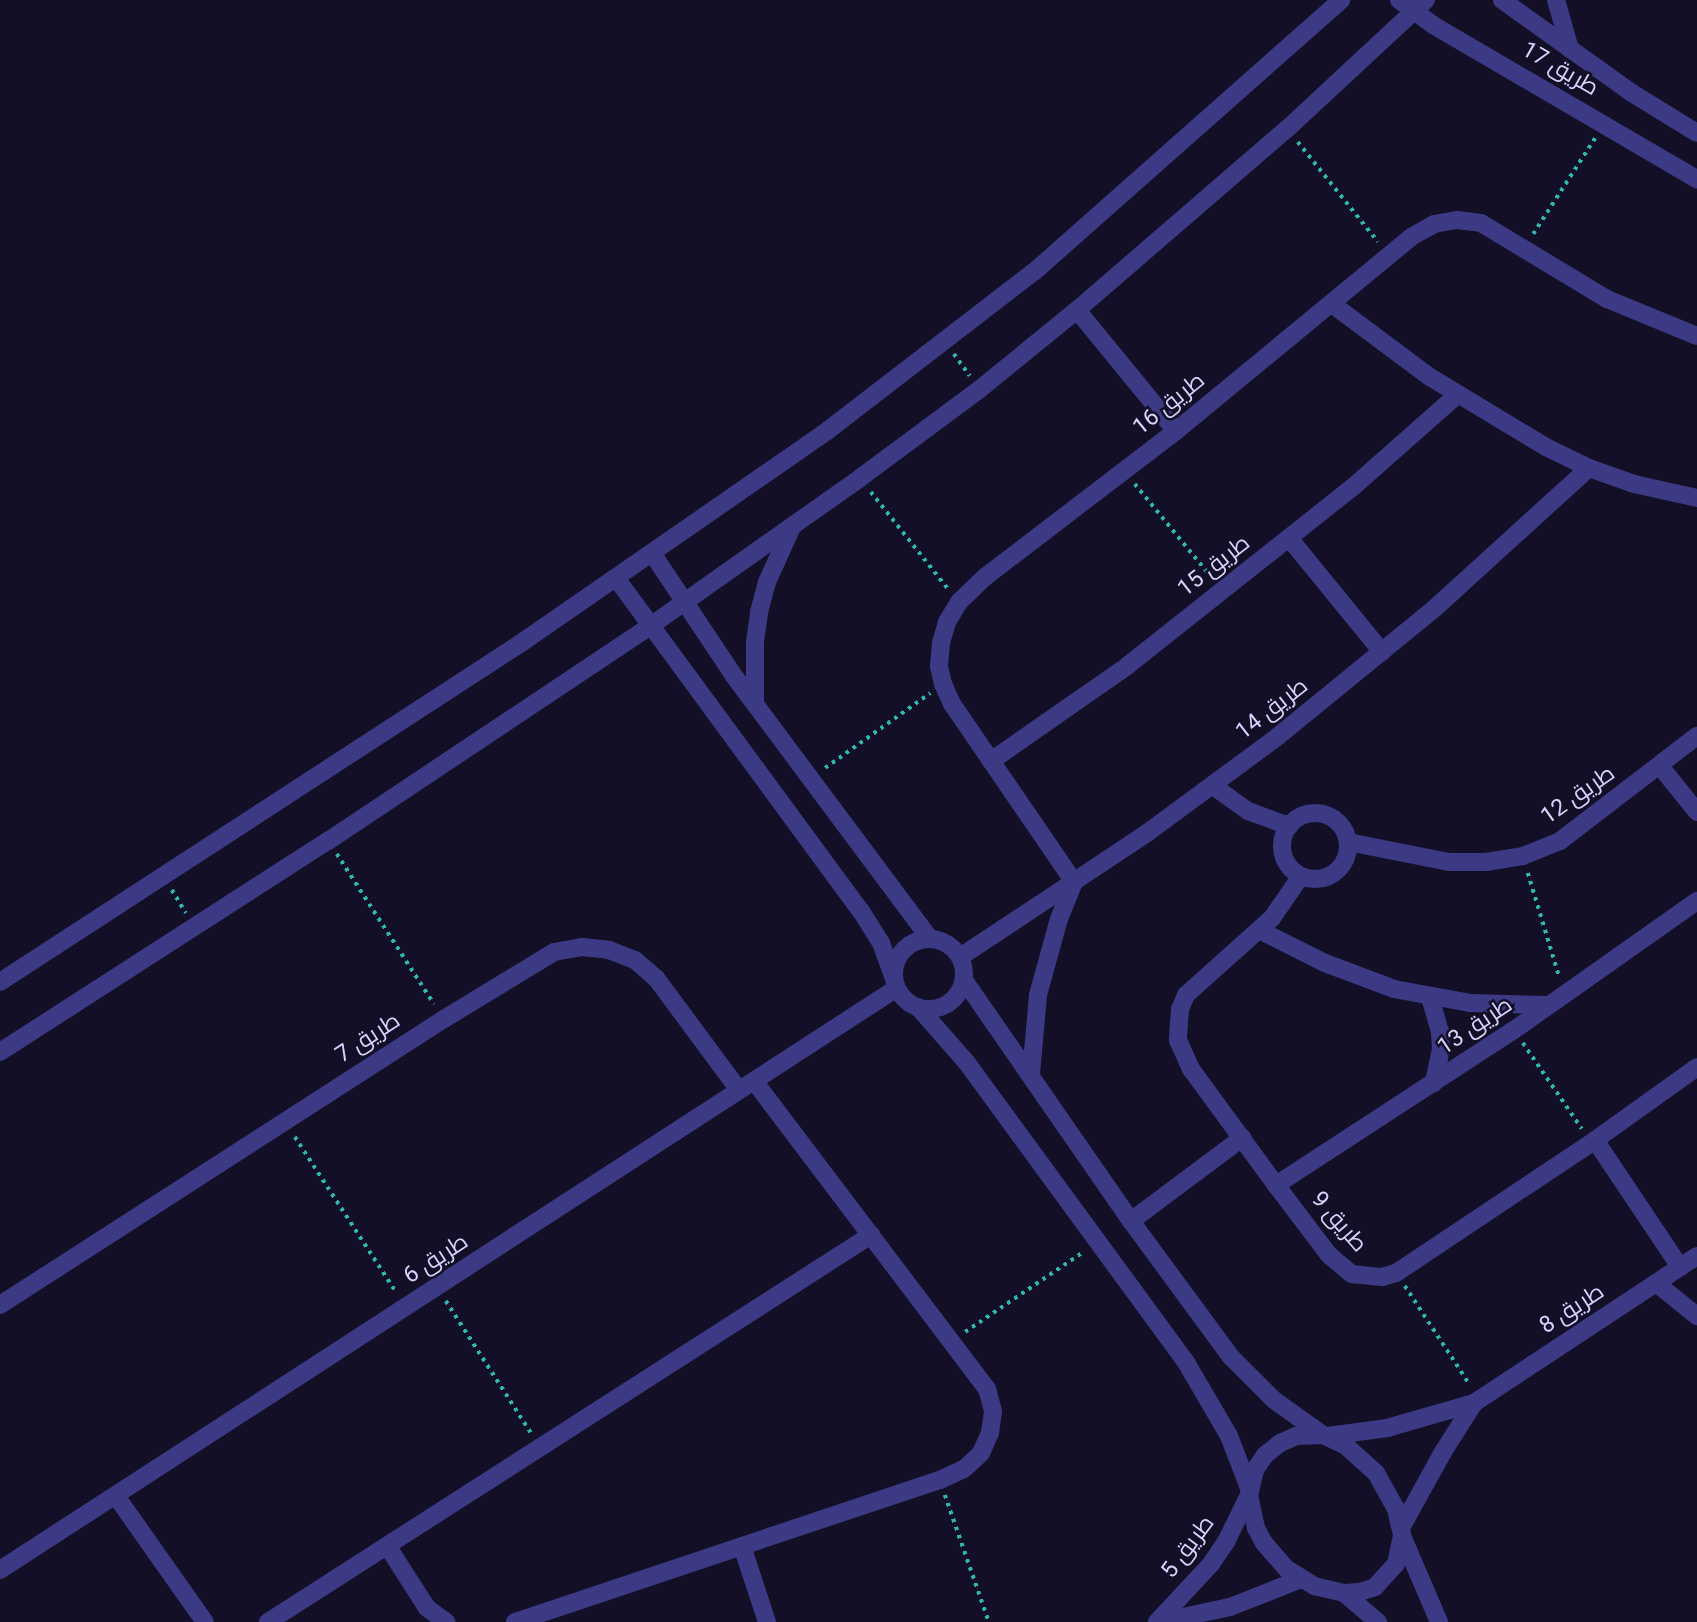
<!DOCTYPE html>
<html>
<head>
<meta charset="utf-8">
<style>
	body { margin:0 }
	#map { position:relative; width:1697px; height:1622px; overflow:hidden; background:#130f26; font-family:Roboto,Cairo,sans-serif }
	div>[style] { position:absolute }
	.path>* { height:3.5px; margin-top:-1.75px; transform-origin:0; background:repeating-linear-gradient(90deg,#2fb8b0 0 3.5px,transparent 0 8.5px) }
	.minor>* { height:18px; margin:-9px; padding:0 9px; transform-origin:9px; border-radius:9px; background:#3d3a85 }
	.minor>.ring { margin:-9px; padding:0; box-sizing:content-box; background:none; border:18px solid #3d3a85; border-radius:50% }
	span { translate:-50% -50%; white-space:nowrap; text-align:center; line-height:1.15; -webkit-text-stroke:5px #130f26; paint-order:stroke }
	.street-label { font-size:23px; color:#d9d4ff }
</style>
</head>
<body>
<div id="map">
	<div class="path">
		<i style="left:1298px;top:142px;width:128px;rotate:51.3deg"></i>
		<i style="left:1533px;top:234px;width:114px;rotate:-57.1deg"></i>
		<i style="left:954px;top:354px;width:27px;rotate:54deg"></i>
		<i style="left:1135px;top:484px;width:122px;rotate:50.7deg"></i>
		<i style="left:871px;top:492px;width:125px;rotate:51.5deg"></i>
		<i style="left:825px;top:768px;width:129px;rotate:-35.5deg"></i>
		<i style="left:337px;top:854px;width:179px;rotate:57.1deg"></i>
		<i style="left:1528px;top:873px;width:108px;rotate:73.2deg"></i>
		<i style="left:172px;top:890px;width:27px;rotate:59deg"></i>
		<i style="left:1523px;top:1043px;width:104px;rotate:55.5deg"></i>
		<i style="left:295px;top:1137px;width:185px;rotate:56.9deg"></i>
		<i style="left:1405px;top:1286px;width:118px;rotate:56.7deg"></i>
		<i style="left:446px;top:1301px;width:157px;rotate:57.2deg"></i>
		<i style="left:965px;top:1332px;width:143px;rotate:-34.1deg"></i>
		<i style="left:945px;top:1495px;width:134px;rotate:70.9deg"></i>
	</div>
	<div class="minor">
		<i style="left:1399px;top:0;width:42px;rotate:36.3deg"></i>
		<i style="left:1433px;top:25px;width:306px;rotate:30.3deg"></i>
		<i style="left:1502px;top:0;width:160px;rotate:35.6deg"></i>
		<i style="left:1632px;top:93px;width:76px;rotate:31.6deg"></i>
		<i style="left:1556px;top:0;width:51px;rotate:74.1deg"></i>
		<i style="left:1332px;top:304px;width:122px;rotate:36.7deg"></i>
		<i style="left:1430px;top:377px;width:135px;rotate:31.1deg"></i>
		<i style="left:1546px;top:447px;width:48px;rotate:26deg"></i>
		<i style="left:1589px;top:468px;width:48px;rotate:19.6deg"></i>
		<i style="left:1634px;top:484px;width:65px;rotate:12.5deg"></i>
		<i style="left:1077px;top:310px;width:156px;rotate:50.7deg"></i>
		<i style="left:1289px;top:538px;width:147px;rotate:50.8deg"></i>
		<i style="left:652px;top:553px;width:148px;rotate:56.3deg"></i>
		<i style="left:734px;top:676px;width:328px;rotate:53.3deg"></i>
		<i style="left:616px;top:578px;width:413px;rotate:53.7deg"></i>
		<i style="left:861px;top:911px;width:38px;rotate:58deg"></i>
		<i style="left:881px;top:943px;width:38px;rotate:70deg"></i>
		<i style="left:755px;top:704px;width:62px;rotate:-90deg"></i>
		<i style="left:755px;top:642px;width:30px;rotate:-82deg"></i>
		<i style="left:759px;top:612px;width:31px;rotate:-75deg"></i>
		<i style="left:767px;top:582px;width:58px;rotate:-65.6deg"></i>
		<i style="left:991px;top:761px;width:166px;rotate:-34.9deg"></i>
		<i style="left:1127px;top:666px;width:288px;rotate:-38.4deg"></i>
		<i style="left:1353px;top:487px;width:139px;rotate:-41.5deg"></i>
		<i style="left:1660px;top:766px;width:59px;rotate:51.2deg"></i>
		<i style="left:1213px;top:786px;width:43px;rotate:35.5deg"></i>
		<i style="left:1248px;top:811px;width:44px;rotate:20.1deg"></i>
		<i class="ring" style="left:1282px;top:813px;width:48px;height:48px"></i>
		<i style="left:1348px;top:842px;width:103px;rotate:11.2deg"></i>
		<i style="left:1449px;top:862px;width:37px"></i>
		<i style="left:1486px;top:862px;width:37px;rotate:-9deg"></i>
		<i style="left:1523px;top:856px;width:40px;rotate:-22deg"></i>
		<i style="left:1560px;top:841px;width:173px;rotate:-37.5deg"></i>
		<i style="left:1301px;top:876px;width:51px;rotate:124.6deg"></i>
		<i style="left:1272px;top:918px;width:115px;rotate:138.2deg"></i>
		<i style="left:1186px;top:995px;width:15px;rotate:113deg"></i>
		<i style="left:1180px;top:1009px;width:31px;rotate:94deg"></i>
		<i style="left:1178px;top:1040px;width:32px;rotate:66deg"></i>
		<i style="left:1191px;top:1069px;width:144px;rotate:53.8deg"></i>
		<i style="left:1276px;top:1185px;width:88px;rotate:52.9deg"></i>
		<i style="left:1329px;top:1255px;width:30px;rotate:40deg"></i>
		<i style="left:1352px;top:1274px;width:30px;rotate:6deg"></i>
		<i style="left:1382px;top:1277px;width:15px;rotate:-16deg"></i>
		<i style="left:1396px;top:1273px;width:234px;rotate:-33.7deg"></i>
		<i style="left:1591px;top:1143px;width:130px;rotate:-35.6deg"></i>
		<i style="left:1259px;top:930px;width:74px;rotate:26.6deg"></i>
		<i style="left:1325px;top:963px;width:74px;rotate:20.6deg"></i>
		<i style="left:1394px;top:989px;width:77px;rotate:10.4deg"></i>
		<i style="left:1470px;top:1003px;width:79px;rotate:1.5deg"></i>
		<i class="ring" style="left:894px;top:939px;width:52px;height:52px"></i>
		<i style="left:960px;top:957px;width:224px;rotate:-33.5deg"></i>
		<i style="left:1147px;top:833px;width:162px;rotate:-36.4deg"></i>
		<i style="left:1277px;top:737px;width:204px;rotate:-39.2deg"></i>
		<i style="left:1435px;top:608px;width:208px;rotate:-42.3deg"></i>
		<i style="left:964px;top:980px;width:293px;rotate:55.3deg"></i>
		<i style="left:1131px;top:1221px;width:169px;rotate:53.7deg"></i>
		<i style="left:1231px;top:1357px;width:61px;rotate:45deg"></i>
		<i style="left:1274px;top:1400px;width:60px;rotate:35.5deg"></i>
		<i style="left:0;top:982px;width:625px;rotate:-33.05deg"></i>
		<i style="left:524px;top:641px;width:369px;rotate:-34.7deg"></i>
		<i style="left:827px;top:431px;width:262px;rotate:-37.6deg"></i>
		<i style="left:1035px;top:271px;width:409px;rotate:-41.5deg"></i>
		<i style="left:1430px;top:997px;width:35px;rotate:74deg"></i>
		<i style="left:1440px;top:1031px;width:18px;rotate:87deg"></i>
		<i style="left:1441px;top:1049px;width:35px;rotate:102deg"></i>
		<i style="left:918px;top:1007px;width:74px;rotate:48.8deg"></i>
		<i style="left:967px;top:1063px;width:373px;rotate:53.8deg"></i>
		<i style="left:1187px;top:1364px;width:83px;rotate:59.7deg"></i>
		<i style="left:1229px;top:1436px;width:56px;rotate:69deg"></i>
		<i style="left:0;top:1052px;width:390px;rotate:-32.8deg"></i>
		<i style="left:328px;top:841px;width:386px;rotate:-33.7deg"></i>
		<i style="left:649px;top:627px;width:258px;rotate:-35.2deg"></i>
		<i style="left:860px;top:478px;width:149px;rotate:-36.6deg"></i>
		<i style="left:980px;top:389px;width:125px;rotate:-39.2deg"></i>
		<i style="left:1077px;top:310px;width:277px;rotate:-40.8deg"></i>
		<i style="left:1287px;top:129px;width:190px;rotate:-42.9deg"></i>
		<i style="left:1031px;top:1074px;width:79px;rotate:-84.9deg"></i>
		<i style="left:1038px;top:995px;width:79px;rotate:-74.6deg"></i>
		<i style="left:1059px;top:919px;width:40px;rotate:-68deg"></i>
		<i style="left:1074px;top:882px;width:216px;rotate:-124.4deg"></i>
		<i style="left:952px;top:704px;width:22px;rotate:-114deg"></i>
		<i style="left:943px;top:684px;width:18px;rotate:-103deg"></i>
		<i style="left:939px;top:666px;width:23px;rotate:-85deg"></i>
		<i style="left:941px;top:643px;width:22px;rotate:-74deg"></i>
		<i style="left:947px;top:622px;width:23px;rotate:-59deg"></i>
		<i style="left:959px;top:602px;width:36px;rotate:-44deg"></i>
		<i style="left:985px;top:577px;width:240px;rotate:-37.4deg"></i>
		<i style="left:1176px;top:431px;width:305px;rotate:-39.5deg"></i>
		<i style="left:1411px;top:237px;width:26px;rotate:-29deg"></i>
		<i style="left:1434px;top:224px;width:23px;rotate:-10deg"></i>
		<i style="left:1457px;top:220px;width:24px;rotate:7deg"></i>
		<i style="left:1481px;top:223px;width:147px;rotate:31.1deg"></i>
		<i style="left:1607px;top:299px;width:97px;rotate:22.3deg"></i>
		<i style="left:1595px;top:1140px;width:153px;rotate:56.2deg"></i>
		<i style="left:1276px;top:1185px;width:284px;rotate:-33.1deg"></i>
		<i style="left:1514px;top:1030px;width:224px;rotate:-35.2deg"></i>
		<i style="left:1131px;top:1221px;width:139px;rotate:-36.8deg"></i>
		<i style="left:1656px;top:1283px;width:53px;rotate:38.8deg"></i>
		<i style="left:0;top:1305px;width:528px;rotate:-32.79deg"></i>
		<i style="left:444px;top:1019px;width:129px;rotate:-31.3deg"></i>
		<i style="left:554px;top:952px;width:28px;rotate:-10deg"></i>
		<i style="left:582px;top:947px;width:27px;rotate:6deg"></i>
		<i style="left:609px;top:950px;width:28px;rotate:21deg"></i>
		<i style="left:635px;top:960px;width:28px;rotate:41deg"></i>
		<i style="left:656px;top:978px;width:139px;rotate:53.5deg"></i>
		<i style="left:1328px;top:1436px;width:60px;rotate:-7.7deg"></i>
		<i style="left:1387px;top:1428px;width:91px;rotate:-16deg"></i>
		<i style="left:1474px;top:1403px;width:267px;rotate:-33.4deg"></i>
		<i style="left:116px;top:1496px;width:154px;rotate:54.8deg"></i>
		<i style="left:1401px;top:1528px;width:87px;rotate:-61.1deg"></i>
		<i style="left:1443px;top:1452px;width:58px;rotate:-57.7deg"></i>
		<i style="left:1403px;top:1538px;width:91px;rotate:66.8deg"></i>
		<i style="left:742px;top:1546px;width:80px;rotate:71.8deg"></i>
		<i style="left:388px;top:1547px;width:72px;rotate:57.4deg"></i>
		<i style="left:427px;top:1608px;width:24px;rotate:36deg"></i>
		<i style="left:0;top:1570px;width:1069px;rotate:-32.98deg"></i>
		<i style="left:1344px;top:1593px;width:16px;rotate:-4deg"></i>
		<i style="left:1360px;top:1592px;width:16px;rotate:-18deg"></i>
		<i style="left:1375px;top:1587px;width:31px;rotate:-48deg"></i>
		<i style="left:1396px;top:1564px;width:30px;rotate:-78deg"></i>
		<i style="left:1402px;top:1535px;width:27px;rotate:-103deg"></i>
		<i style="left:1396px;top:1509px;width:41px;rotate:-119.1deg"></i>
		<i style="left:1376px;top:1473px;width:40px;rotate:-138deg"></i>
		<i style="left:1346px;top:1446px;width:25px;rotate:-154deg"></i>
		<i style="left:1323px;top:1435px;width:27px;rotate:178deg"></i>
		<i style="left:1296px;top:1436px;width:17px;rotate:156deg"></i>
		<i style="left:1280px;top:1443px;width:19px;rotate:141deg"></i>
		<i style="left:1265px;top:1455px;width:18px;rotate:124deg"></i>
		<i style="left:1255px;top:1470px;width:26px;rotate:103deg"></i>
		<i style="left:1249px;top:1495px;width:34px;rotate:78deg"></i>
		<i style="left:1256px;top:1528px;width:17px;rotate:62deg"></i>
		<i style="left:1264px;top:1543px;width:35px;rotate:49deg"></i>
		<i style="left:1287px;top:1569px;width:32px;rotate:32deg"></i>
		<i style="left:1314px;top:1586px;width:31px;rotate:13deg"></i>
		<i style="left:1344px;top:1593px;width:45px;rotate:40.5deg"></i>
		<i style="left:268px;top:1622px;width:717px;rotate:-32.69deg"></i>
		<i style="left:515px;top:1622px;width:448px;rotate:-18.5deg"></i>
		<i style="left:940px;top:1480px;width:26px;rotate:-25deg"></i>
		<i style="left:964px;top:1469px;width:23px;rotate:-43deg"></i>
		<i style="left:981px;top:1453px;width:22px;rotate:-66deg"></i>
		<i style="left:990px;top:1433px;width:22px;rotate:-82deg"></i>
		<i style="left:993px;top:1411px;width:23px;rotate:-105deg"></i>
		<i style="left:987px;top:1389px;width:386px;rotate:-127.1deg"></i>
		<i style="left:1157px;top:1622px;width:79px;rotate:-47deg"></i>
		<i style="left:1211px;top:1564px;width:27px;rotate:-56deg"></i>
		<i style="left:1226px;top:1542px;width:52px;rotate:-63.9deg"></i>
		<i style="left:1160px;top:1622px;width:72px;rotate:-12.1deg"></i>
		<i style="left:1230px;top:1607px;width:76px;rotate:-21.5deg"></i>
	</div>
	<div class="street-label">
		<span style="left:1560px;top:69px;rotate:30deg">طريق 17</span>
		<span style="left:1169px;top:404px;rotate:-39deg">طريق 16</span>
		<span style="left:1214px;top:566px;rotate:-38deg">طريق 15</span>
		<span style="left:1272px;top:709px;rotate:-38deg">طريق 14</span>
		<span style="left:1578px;top:795px;rotate:-35deg">طريق 12</span>
		<span style="left:1475px;top:1026px;rotate:-34deg">طريق 13</span>
		<span style="left:368px;top:1038px;rotate:-33deg">طريق 7</span>
		<span style="left:1339px;top:1222px;rotate:49deg">طريق 9</span>
		<span style="left:436px;top:1259px;rotate:-33deg">طريق 6</span>
		<span style="left:1572px;top:1309px;rotate:-33deg">طريق 8</span>
		<span style="left:1188px;top:1547px;rotate:-53deg">طريق 5</span>
	</div>
</div>
</body>
</html>
